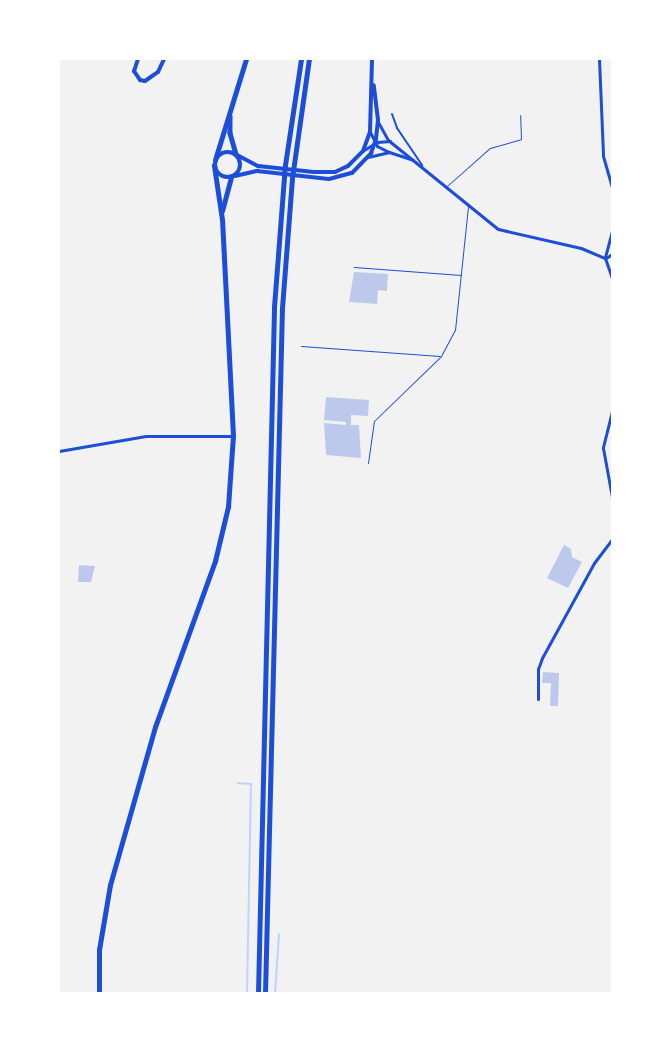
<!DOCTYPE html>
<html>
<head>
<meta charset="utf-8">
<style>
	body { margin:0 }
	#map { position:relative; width:671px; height:1052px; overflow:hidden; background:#f2f2f2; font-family:Figtree,sans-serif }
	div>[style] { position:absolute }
	.stream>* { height:2px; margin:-1px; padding:0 1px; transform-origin:1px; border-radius:1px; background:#bfd3fe }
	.building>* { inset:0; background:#bdc9ec }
	.service>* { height:1px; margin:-0.5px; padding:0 0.5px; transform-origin:0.5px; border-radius:0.5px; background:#1d4ed8 }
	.pedestrian>* { height:2px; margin:-1px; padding:0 1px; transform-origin:1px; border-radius:1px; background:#1d4ed8 }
	.minor>* { height:3px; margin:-1.5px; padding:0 1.5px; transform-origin:1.5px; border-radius:1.5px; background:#1d4ed8 }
	.tertiary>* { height:4px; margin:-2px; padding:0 2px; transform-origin:2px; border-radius:2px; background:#1d4ed8 }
	.secondary>* { height:4.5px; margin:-2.25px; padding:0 2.25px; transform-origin:2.25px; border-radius:2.25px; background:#1d4ed8 }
	.secondary>.ring { margin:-2.25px; padding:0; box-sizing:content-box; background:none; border:4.5px solid #1d4ed8; border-radius:50% }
	.motorway>* { height:5px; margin:-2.5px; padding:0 2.5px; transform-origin:2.5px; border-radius:2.5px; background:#1d4ed8 }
	span { translate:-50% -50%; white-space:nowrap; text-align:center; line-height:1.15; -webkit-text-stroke:4px #fff; paint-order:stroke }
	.frame { position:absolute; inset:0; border:60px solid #fff; pointer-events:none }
</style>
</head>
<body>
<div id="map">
	<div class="stream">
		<i style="left:238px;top:783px;width:13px;rotate:4deg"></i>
		<i style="left:251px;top:784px;width:209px;rotate:91.1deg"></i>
		<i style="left:275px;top:993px;width:59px;rotate:-86.1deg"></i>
	</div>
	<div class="building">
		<i style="clip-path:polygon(354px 272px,388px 274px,387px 291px,378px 290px,377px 304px,349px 302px)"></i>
		<i style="clip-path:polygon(326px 397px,369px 400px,368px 416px,351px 415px,351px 425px,359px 425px,361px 458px,326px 455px,324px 423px,346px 425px,346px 422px,324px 420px)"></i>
		<i style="clip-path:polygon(564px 545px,571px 549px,572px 557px,582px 562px,568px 588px,547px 578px)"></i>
		<i style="clip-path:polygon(79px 565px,95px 566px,91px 582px,78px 582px)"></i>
		<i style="clip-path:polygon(543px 672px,559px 673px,558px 706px,550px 706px,551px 683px,542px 683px)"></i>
	</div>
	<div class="service">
		<i style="left:447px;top:186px;width:57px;rotate:-41.5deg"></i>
		<i style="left:490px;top:148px;width:32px;rotate:-16deg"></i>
		<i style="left:521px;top:139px;width:24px;rotate:-92deg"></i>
		<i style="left:354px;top:267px;width:107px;rotate:4.3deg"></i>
		<i style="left:301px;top:346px;width:139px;rotate:4.1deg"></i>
		<i style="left:368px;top:463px;width:42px;rotate:-81.9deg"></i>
		<i style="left:374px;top:421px;width:93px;rotate:-44.1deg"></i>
		<i style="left:441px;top:356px;width:30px;rotate:-62deg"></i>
		<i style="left:455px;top:330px;width:124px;rotate:-84deg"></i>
	</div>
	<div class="pedestrian">
		<i style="left:392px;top:114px;width:15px;rotate:70deg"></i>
		<i style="left:397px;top:128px;width:45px;rotate:56deg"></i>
	</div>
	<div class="minor">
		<i style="left:599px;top:59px;width:97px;rotate:87.6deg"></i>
		<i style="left:603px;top:156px;width:33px;rotate:74deg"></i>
		<i style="left:378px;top:122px;width:21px;rotate:61deg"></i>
		<i style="left:388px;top:140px;width:141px;rotate:39deg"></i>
		<i style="left:498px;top:229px;width:85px;rotate:12.9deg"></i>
		<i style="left:581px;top:248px;width:26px;rotate:23deg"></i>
		<i style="left:370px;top:132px;width:16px;rotate:63deg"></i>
		<i style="left:377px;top:146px;width:13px;rotate:27deg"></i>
		<i style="left:364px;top:150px;width:15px;rotate:-32deg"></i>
		<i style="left:377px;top:142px;width:13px;rotate:-4deg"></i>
		<i style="left:368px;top:157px;width:22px;rotate:-13deg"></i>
		<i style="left:389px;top:152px;width:25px;rotate:18deg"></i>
		<i style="left:612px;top:231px;width:28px;rotate:105deg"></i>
		<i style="left:605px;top:258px;width:21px;rotate:71deg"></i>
		<i style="left:606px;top:258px;width:7px;rotate:-34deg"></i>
		<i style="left:612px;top:411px;width:38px;rotate:104deg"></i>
		<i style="left:603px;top:448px;width:50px;rotate:79.6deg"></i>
		<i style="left:59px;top:451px;width:88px;rotate:-9.8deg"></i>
		<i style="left:146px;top:436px;width:87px"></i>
		<i style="left:538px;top:699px;width:30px;rotate:-90deg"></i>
		<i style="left:538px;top:669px;width:12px;rotate:-70deg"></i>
		<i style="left:542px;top:658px;width:108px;rotate:-61.3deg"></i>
		<i style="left:594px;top:563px;width:30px;rotate:-53deg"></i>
	</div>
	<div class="tertiary">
		<i style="left:138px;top:59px;width:13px;rotate:108deg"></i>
		<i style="left:134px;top:71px;width:11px;rotate:56deg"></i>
		<i style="left:140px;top:80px;width:5px;rotate:11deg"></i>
		<i style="left:145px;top:81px;width:16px;rotate:-35deg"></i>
		<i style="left:158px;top:72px;width:14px;rotate:-65deg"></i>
		<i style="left:237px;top:155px;width:24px;rotate:28deg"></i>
		<i style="left:258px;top:166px;width:56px;rotate:6.1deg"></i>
		<i style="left:314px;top:172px;width:21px"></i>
		<i style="left:335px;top:172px;width:14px;rotate:-25deg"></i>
		<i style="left:348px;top:166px;width:21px;rotate:-45deg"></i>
		<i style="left:363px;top:151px;width:20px;rotate:-70deg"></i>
		<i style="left:370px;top:132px;width:73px;rotate:-88.4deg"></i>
		<i style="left:235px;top:176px;width:23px;rotate:-13deg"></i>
		<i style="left:257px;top:171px;width:72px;rotate:6.3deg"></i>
		<i style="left:329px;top:179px;width:24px;rotate:-15deg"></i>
		<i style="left:352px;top:173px;width:28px;rotate:-46deg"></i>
		<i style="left:371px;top:153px;width:15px;rotate:-70deg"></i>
		<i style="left:376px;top:139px;width:19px;rotate:-84deg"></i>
		<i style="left:378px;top:120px;width:35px;rotate:-97deg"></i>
	</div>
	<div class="secondary">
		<i style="left:230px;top:116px;width:17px;rotate:90deg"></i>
		<i style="left:230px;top:133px;width:22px;rotate:74deg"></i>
		<i class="ring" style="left:215px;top:152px;width:21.5px;height:21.5px"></i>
		<i style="left:215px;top:160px;width:106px;rotate:-72.9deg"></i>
		<i style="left:222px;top:211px;width:34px;rotate:-75deg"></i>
		<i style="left:99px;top:993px;width:43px;rotate:-90deg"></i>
		<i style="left:99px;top:950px;width:66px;rotate:-80.4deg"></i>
		<i style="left:110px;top:885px;width:164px;rotate:-74.1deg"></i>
		<i style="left:155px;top:727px;width:177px;rotate:-70.1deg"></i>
		<i style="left:215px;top:561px;width:56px;rotate:-76.5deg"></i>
		<i style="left:228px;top:507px;width:71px;rotate:-86deg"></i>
		<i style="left:233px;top:436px;width:216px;rotate:-92.9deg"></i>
		<i style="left:222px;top:220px;width:55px;rotate:-98.4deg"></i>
	</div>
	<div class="motorway">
		<i style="left:258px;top:993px;width:686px;rotate:-88.66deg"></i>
		<i style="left:274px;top:307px;width:142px;rotate:-85.6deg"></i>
		<i style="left:285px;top:165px;width:107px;rotate:-81.4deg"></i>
		<i style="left:265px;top:993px;width:685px;rotate:-88.58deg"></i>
		<i style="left:282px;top:308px;width:130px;rotate:-85.6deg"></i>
		<i style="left:292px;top:178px;width:120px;rotate:-81.9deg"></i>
	</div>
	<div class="frame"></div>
</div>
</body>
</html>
